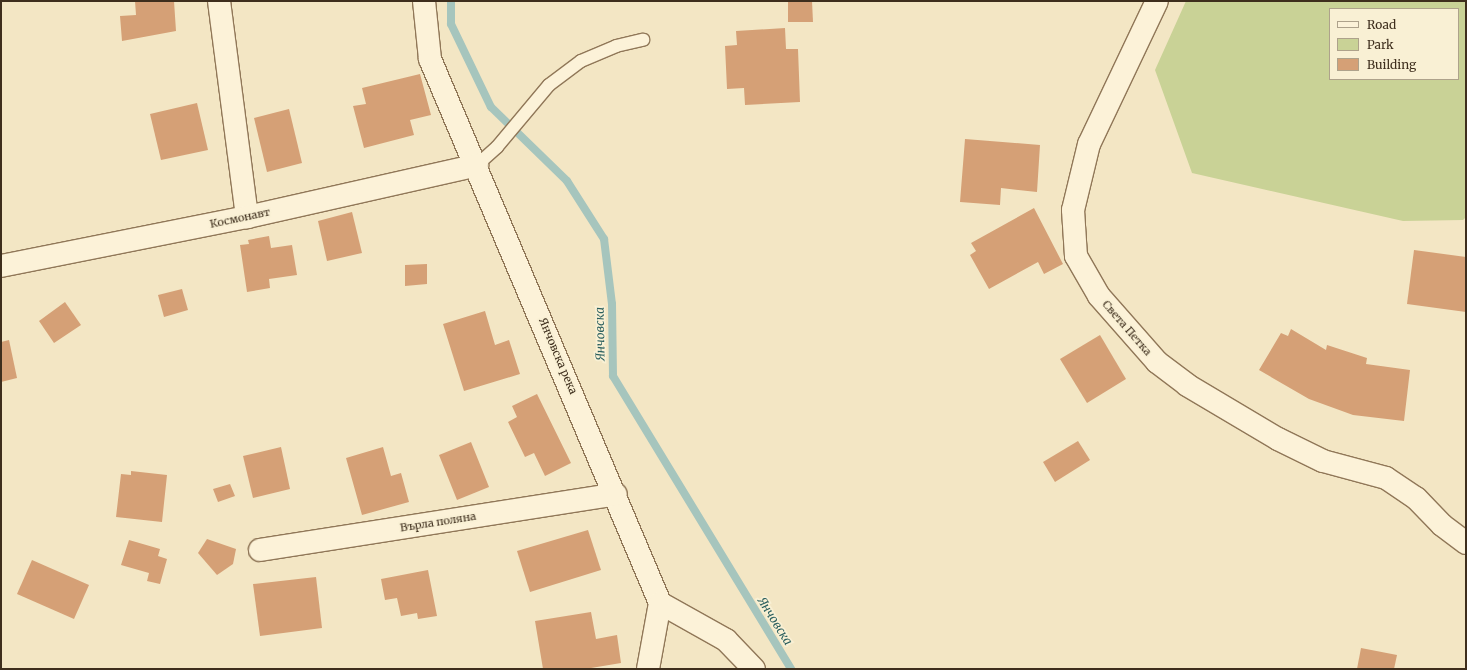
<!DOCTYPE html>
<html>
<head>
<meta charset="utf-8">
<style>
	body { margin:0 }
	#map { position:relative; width:1467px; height:670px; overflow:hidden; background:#f3e6c4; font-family:Merriweather,serif }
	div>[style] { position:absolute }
	.green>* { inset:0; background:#c9d296 }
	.stream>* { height:8px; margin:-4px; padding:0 4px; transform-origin:4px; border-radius:4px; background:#a6c5bd }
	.building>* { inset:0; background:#d5a076 }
	.roads { filter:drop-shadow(1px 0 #907758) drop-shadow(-1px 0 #907758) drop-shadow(0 1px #907758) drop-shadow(0 -1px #907758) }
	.service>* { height:12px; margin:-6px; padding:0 6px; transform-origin:6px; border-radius:6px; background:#fcf2d8 }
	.minor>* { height:22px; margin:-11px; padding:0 11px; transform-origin:11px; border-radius:11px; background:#fcf2d8 }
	span { translate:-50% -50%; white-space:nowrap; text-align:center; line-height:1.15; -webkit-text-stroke:3.5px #f9f0d4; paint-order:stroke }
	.street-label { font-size:11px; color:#3e2e1d }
	.water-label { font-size:12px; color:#2b5f5e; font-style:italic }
	.frame { position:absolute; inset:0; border:2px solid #3e2e1d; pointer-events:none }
	.legend { position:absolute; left:1329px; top:8px; width:130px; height:72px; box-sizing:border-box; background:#f9f0d4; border:1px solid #aea28b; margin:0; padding:5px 7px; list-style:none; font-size:12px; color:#3e2e1d }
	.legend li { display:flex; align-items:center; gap:8px; height:20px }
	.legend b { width:20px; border:1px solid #aea28b }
</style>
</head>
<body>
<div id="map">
	<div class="green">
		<i style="clip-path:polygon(evenodd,1186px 1px,1466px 1px,1466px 217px,1463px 220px,1403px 221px,1192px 173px,1155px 70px,1186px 1px,1330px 9px,1458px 9px,1458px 79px,1330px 79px,1330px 9px)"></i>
	</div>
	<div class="stream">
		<i style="left:451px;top:1px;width:23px;rotate:90deg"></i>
		<i style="left:451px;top:24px;width:92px;rotate:64.3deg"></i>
		<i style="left:491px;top:107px;width:106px;rotate:44.2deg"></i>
		<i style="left:567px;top:181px;width:69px;rotate:57.5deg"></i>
		<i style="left:604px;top:239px;width:65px;rotate:83deg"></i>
		<i style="left:612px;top:304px;width:72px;rotate:89.2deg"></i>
		<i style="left:613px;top:376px;width:343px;rotate:58.7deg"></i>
	</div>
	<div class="building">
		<i style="clip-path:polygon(135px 1px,174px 1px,176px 31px,122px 41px,120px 16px,136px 15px)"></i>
		<i style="clip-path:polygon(812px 1px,813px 22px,788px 22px,788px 2px)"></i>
		<i style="clip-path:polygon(785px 28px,786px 49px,798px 49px,800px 102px,745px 105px,744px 88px,727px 89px,725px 46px,737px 45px,736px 31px)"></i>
		<i style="clip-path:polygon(420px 74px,431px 115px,410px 120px,414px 135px,364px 148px,353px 106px,366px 104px,362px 88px)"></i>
		<i style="clip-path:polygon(197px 103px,208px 150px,161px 160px,150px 114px)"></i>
		<i style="clip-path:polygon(289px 109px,302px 163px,267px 172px,254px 118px)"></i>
		<i style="clip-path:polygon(965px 139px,1040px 145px,1037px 192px,1001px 188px,1000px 205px,960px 202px)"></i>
		<i style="clip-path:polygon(1034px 208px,1063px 264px,1044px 274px,1038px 262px,989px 289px,970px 255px,976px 251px,971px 243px)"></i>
		<i style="clip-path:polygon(352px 212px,362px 253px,327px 261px,318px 221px)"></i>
		<i style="clip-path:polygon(269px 236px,271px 248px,292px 245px,297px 275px,269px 279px,270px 288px,247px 292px,240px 245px,249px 244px,248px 240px)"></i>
		<i style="clip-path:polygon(1414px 250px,1466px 257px,1466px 312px,1407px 304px)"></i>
		<i style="clip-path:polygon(427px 264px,427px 284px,405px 286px,405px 265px)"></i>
		<i style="clip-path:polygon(182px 289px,188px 310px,164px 317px,158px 295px)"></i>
		<i style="clip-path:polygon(65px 302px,81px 325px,54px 343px,39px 321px)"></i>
		<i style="clip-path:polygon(485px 311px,495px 345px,509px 340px,520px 374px,464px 391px,443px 324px)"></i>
		<i style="clip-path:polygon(1291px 329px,1326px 350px,1327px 345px,1367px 358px,1366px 364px,1410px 370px,1404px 421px,1353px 415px,1309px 399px,1259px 370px,1281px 333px,1288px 336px)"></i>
		<i style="clip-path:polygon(1100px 335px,1126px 379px,1087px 403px,1060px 359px)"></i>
		<i style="clip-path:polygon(9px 340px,17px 378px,1px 382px,1px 342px)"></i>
		<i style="clip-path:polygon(537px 394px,571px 463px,545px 476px,534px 453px,525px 457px,508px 422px,517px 417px,512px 406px)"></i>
		<i style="clip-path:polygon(1078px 441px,1090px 460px,1055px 482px,1043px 462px)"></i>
		<i style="clip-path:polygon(471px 442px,489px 487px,457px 500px,439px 455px)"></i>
		<i style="clip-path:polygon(281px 447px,290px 489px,253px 498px,243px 456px)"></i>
		<i style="clip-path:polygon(383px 447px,391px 476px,401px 473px,409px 502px,362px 515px,346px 458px)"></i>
		<i style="clip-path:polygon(131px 471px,167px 475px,162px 522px,116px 517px,121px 474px,131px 475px)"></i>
		<i style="clip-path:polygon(230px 484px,235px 496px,218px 502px,213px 489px)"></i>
		<i style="clip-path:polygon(588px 530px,601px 570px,530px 592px,517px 551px)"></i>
		<i style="clip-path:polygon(207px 539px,236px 549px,233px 564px,217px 575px,198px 553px)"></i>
		<i style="clip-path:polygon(129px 540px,160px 549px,158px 556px,167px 559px,160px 584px,147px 581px,149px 573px,121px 565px)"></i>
		<i style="clip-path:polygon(32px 560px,89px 585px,74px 619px,17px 594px)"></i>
		<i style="clip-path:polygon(428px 570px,437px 616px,418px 619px,417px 613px,401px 616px,397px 598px,385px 600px,381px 579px)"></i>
		<i style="clip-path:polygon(316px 577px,322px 628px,260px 636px,253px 584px)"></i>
		<i style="clip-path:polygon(591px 612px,596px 639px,617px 635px,621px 663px,585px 669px,543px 669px,535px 621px)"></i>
		<i style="clip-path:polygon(1361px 648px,1397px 655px,1394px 669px,1357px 669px)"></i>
	</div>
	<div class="roads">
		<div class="service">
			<i style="left:477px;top:165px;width:27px;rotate:-42deg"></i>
			<i style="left:497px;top:147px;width:81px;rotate:-50deg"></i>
			<i style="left:549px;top:85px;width:40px;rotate:-37deg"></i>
			<i style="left:581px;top:61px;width:38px;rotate:-23deg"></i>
			<i style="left:616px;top:46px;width:28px;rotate:-13deg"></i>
		</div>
		<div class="minor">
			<i style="left:219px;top:1px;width:218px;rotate:82.6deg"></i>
			<i style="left:424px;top:1px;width:58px;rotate:84.1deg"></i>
			<i style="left:430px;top:59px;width:591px;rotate:67.08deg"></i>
			<i style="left:660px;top:603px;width:76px;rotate:29.3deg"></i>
			<i style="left:726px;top:640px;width:40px;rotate:46deg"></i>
			<i style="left:1157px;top:1px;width:158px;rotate:115.4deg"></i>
			<i style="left:1089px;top:144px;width:68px;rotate:103.6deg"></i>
			<i style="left:1073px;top:210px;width:46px;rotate:86.3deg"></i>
			<i style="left:1076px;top:256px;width:46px;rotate:60.1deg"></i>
			<i style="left:1099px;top:296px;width:88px;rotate:48.7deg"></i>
			<i style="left:1157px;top:362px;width:38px;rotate:37deg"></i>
			<i style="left:1187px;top:385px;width:106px;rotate:30.7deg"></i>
			<i style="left:1278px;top:439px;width:50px;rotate:26.1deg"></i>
			<i style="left:1323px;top:461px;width:65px;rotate:15.1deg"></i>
			<i style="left:1386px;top:478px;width:36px;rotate:34deg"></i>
			<i style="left:1416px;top:498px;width:37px;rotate:46deg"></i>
			<i style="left:1442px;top:525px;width:30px;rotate:37deg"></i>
			<i style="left:1px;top:266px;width:251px;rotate:-11.3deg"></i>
			<i style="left:247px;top:217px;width:236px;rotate:-12.7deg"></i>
			<i style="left:260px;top:550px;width:360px;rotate:-8.9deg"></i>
			<i style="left:648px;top:669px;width:67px;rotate:-79.7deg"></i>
		</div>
	</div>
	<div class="street-label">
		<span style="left:240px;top:218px;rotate:-12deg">Космонавт</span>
		<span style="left:1127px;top:328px;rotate:49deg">Света Петка</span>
		<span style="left:558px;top:356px;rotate:67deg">Янчовска река</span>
		<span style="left:438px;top:522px;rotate:-9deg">Върла поляна</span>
	</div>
	<div class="water-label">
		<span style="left:600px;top:334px;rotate:-91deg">Янчовска</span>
		<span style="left:775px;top:621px;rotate:58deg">Янчовска</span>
	</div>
	<div class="frame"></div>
	<ul class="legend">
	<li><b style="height:5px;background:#fcf2d8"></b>Road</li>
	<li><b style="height:11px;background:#c9d296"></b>Park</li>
	<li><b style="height:11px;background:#d5a076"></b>Building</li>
	</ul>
</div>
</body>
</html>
